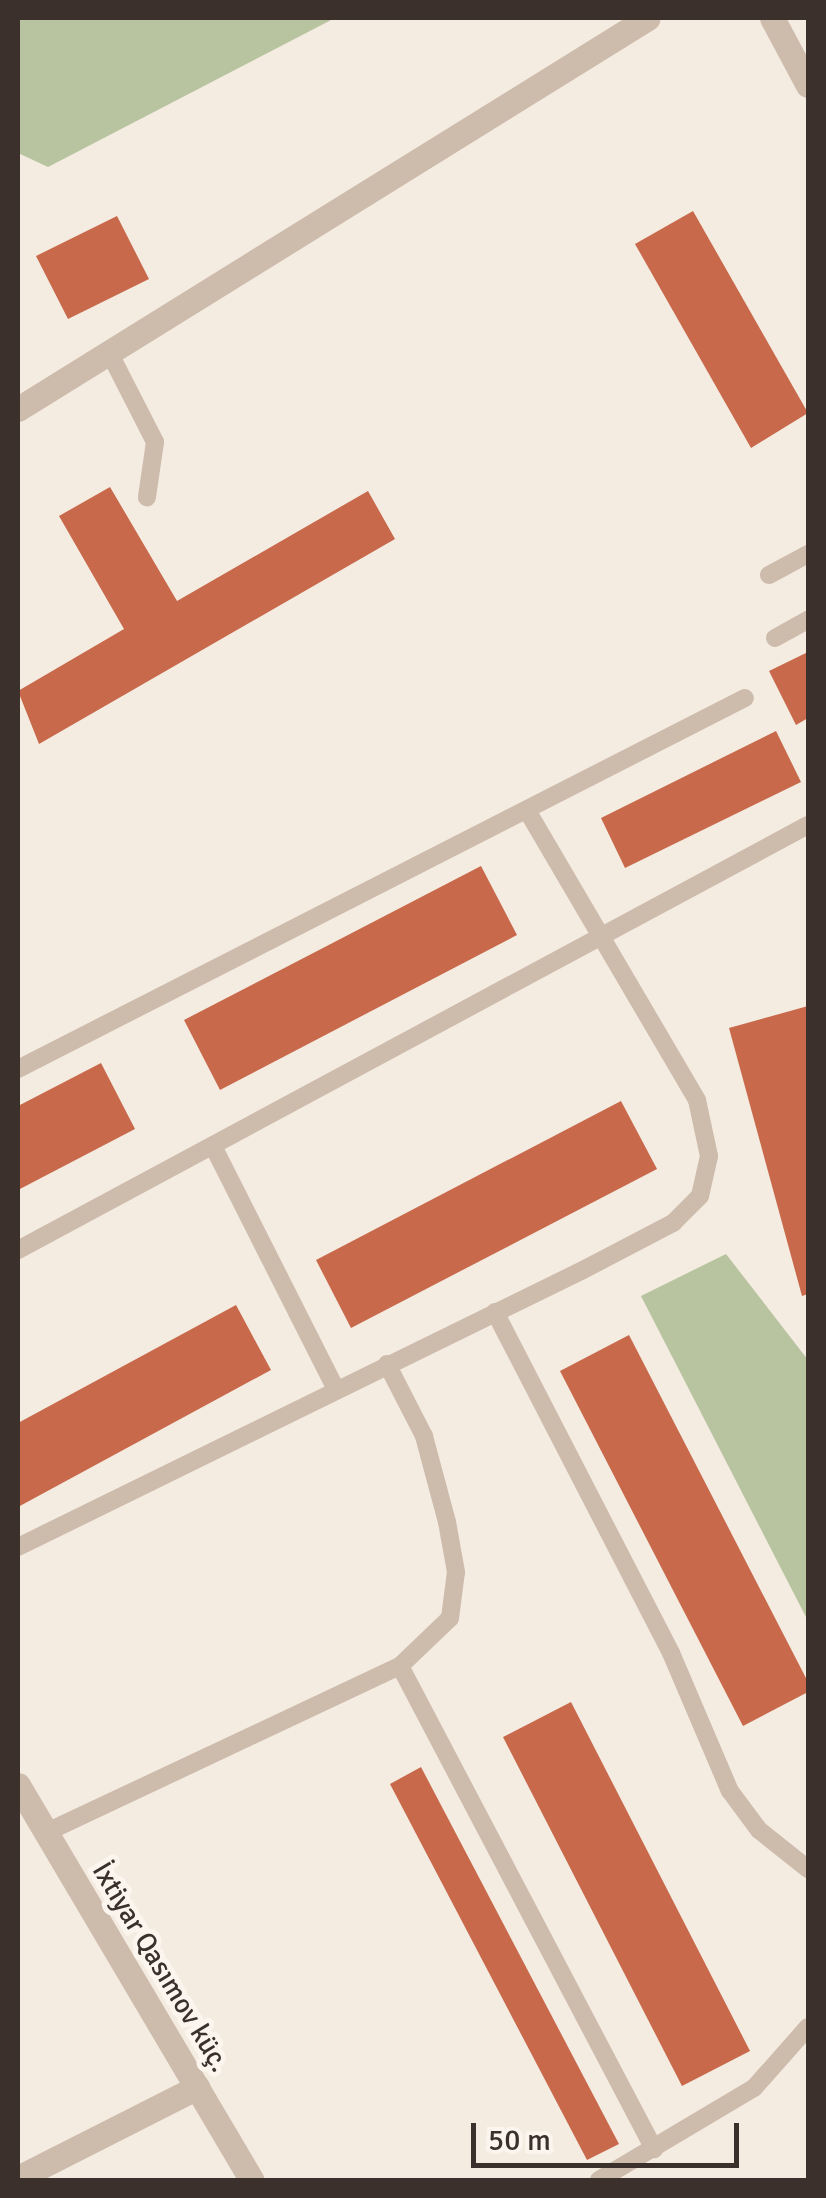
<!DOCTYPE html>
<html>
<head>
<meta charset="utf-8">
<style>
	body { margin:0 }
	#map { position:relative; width:826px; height:2198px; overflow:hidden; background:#f4ebe1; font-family:Signika,sans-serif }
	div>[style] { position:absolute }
	.green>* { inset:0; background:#b8c4a0 }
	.building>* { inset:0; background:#c8694b }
	.lane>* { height:18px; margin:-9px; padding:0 9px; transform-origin:9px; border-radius:9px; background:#cdbbac }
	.street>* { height:25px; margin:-12.5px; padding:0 12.5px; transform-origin:12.5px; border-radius:12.5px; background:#cdbbac }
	span { translate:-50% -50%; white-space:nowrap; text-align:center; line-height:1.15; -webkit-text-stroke:10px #fbf5ee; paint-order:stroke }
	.street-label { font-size:28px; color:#3b302b }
	.frame { position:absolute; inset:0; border:20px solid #3b302b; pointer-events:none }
	.scale { position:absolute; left:471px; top:2123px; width:268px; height:45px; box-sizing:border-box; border:5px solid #3b302b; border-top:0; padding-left:12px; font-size:30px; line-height:35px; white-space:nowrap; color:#3b302b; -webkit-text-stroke:8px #fbf5ee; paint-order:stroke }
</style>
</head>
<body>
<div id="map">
	<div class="green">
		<i style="clip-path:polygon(18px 18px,335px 18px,48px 167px,18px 153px)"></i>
		<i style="clip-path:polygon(726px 1254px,808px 1360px,808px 1621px,641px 1296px)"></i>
	</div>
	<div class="building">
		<i style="clip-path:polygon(693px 211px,808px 413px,751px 448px,635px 244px)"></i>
		<i style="clip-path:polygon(117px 216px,149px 279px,68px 319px,36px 256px)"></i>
		<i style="clip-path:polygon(110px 487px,177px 601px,368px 491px,395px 539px,39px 744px,18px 691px,124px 629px,59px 516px)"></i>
		<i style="clip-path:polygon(808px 652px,808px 718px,796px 725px,769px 671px)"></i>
		<i style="clip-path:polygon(776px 731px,801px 782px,625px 868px,601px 818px)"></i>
		<i style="clip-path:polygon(481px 866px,517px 935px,220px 1090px,184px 1020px)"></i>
		<i style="clip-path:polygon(808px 1006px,808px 1294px,802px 1296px,729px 1028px)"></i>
		<i style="clip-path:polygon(101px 1063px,135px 1129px,18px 1190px,18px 1106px)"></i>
		<i style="clip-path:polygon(621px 1101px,657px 1169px,351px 1328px,316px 1260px)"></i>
		<i style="clip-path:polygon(236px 1305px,271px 1370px,18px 1507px,18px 1423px)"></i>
		<i style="clip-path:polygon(629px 1335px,808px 1682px,808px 1692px,743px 1726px,560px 1371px)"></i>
		<i style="clip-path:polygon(571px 1702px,750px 2051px,682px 2086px,503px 1737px)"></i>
		<i style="clip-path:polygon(421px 1767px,619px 2144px,587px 2160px,390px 1784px)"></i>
	</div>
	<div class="lane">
		<i style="left:109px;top:352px;width:101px;rotate:62.9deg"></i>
		<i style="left:155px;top:442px;width:56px;rotate:98.3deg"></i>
		<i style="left:769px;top:575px;width:44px;rotate:-28.3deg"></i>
		<i style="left:775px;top:638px;width:38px;rotate:-29deg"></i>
		<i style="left:18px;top:1069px;width:816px;rotate:-27.04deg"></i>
		<i style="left:213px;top:1146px;width:272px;rotate:63.2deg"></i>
		<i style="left:18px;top:1250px;width:897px;rotate:-28.28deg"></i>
		<i style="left:495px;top:1312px;width:384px;rotate:62.7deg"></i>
		<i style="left:671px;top:1653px;width:150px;rotate:66.9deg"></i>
		<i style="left:730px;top:1791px;width:49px;rotate:53.4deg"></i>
		<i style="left:759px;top:1830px;width:63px;rotate:38.5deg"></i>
		<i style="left:18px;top:1547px;width:629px;rotate:-26.12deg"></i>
		<i style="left:583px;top:1270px;width:102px;rotate:-27.6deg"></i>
		<i style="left:673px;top:1223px;width:38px;rotate:-45deg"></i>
		<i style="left:700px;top:1196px;width:41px;rotate:-77.3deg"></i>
		<i style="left:709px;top:1156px;width:57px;rotate:-102.1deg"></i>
		<i style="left:697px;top:1100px;width:336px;rotate:-120.4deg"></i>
		<i style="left:400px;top:1666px;width:546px;rotate:62.26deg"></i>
		<i style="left:47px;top:1832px;width:390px;rotate:-25.2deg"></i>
		<i style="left:400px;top:1666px;width:69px;rotate:-43.8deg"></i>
		<i style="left:450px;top:1618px;width:46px;rotate:-82.6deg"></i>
		<i style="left:456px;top:1572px;width:51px;rotate:-100.2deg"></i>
		<i style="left:447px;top:1522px;width:89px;rotate:-105deg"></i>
		<i style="left:424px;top:1436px;width:81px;rotate:-117.2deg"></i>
		<i style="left:599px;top:2180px;width:180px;rotate:-30.7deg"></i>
		<i style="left:754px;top:2088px;width:81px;rotate:-48.5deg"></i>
	</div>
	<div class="street">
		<i style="left:772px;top:18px;width:76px;rotate:61.8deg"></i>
		<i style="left:18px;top:409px;width:741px;rotate:-31.83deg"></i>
		<i style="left:18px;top:1785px;width:459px;rotate:59.4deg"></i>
		<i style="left:18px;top:2178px;width:201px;rotate:-26.9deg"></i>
	</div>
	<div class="street-label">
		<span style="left:161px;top:1967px;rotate:59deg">İxtiyar Qasımov küç.</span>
	</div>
	<div class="frame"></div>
	<div class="scale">50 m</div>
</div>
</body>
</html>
